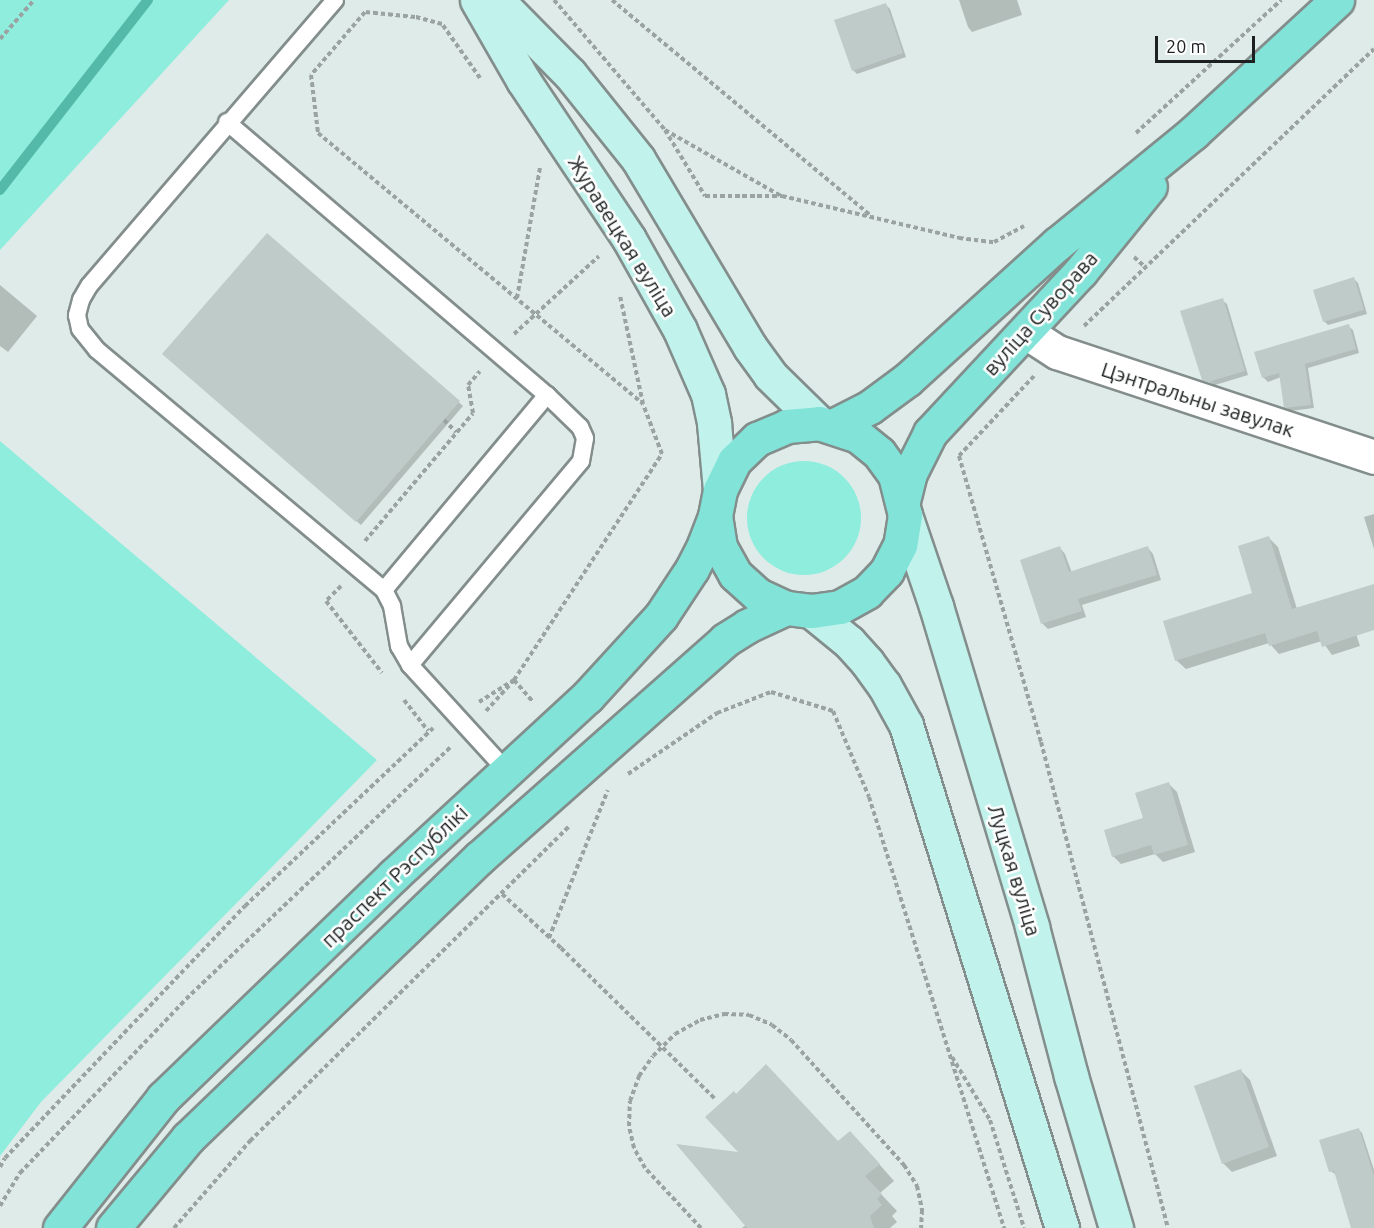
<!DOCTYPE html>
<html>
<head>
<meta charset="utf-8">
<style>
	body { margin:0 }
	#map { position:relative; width:1374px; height:1228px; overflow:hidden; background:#dfebe8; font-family:Ubuntu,sans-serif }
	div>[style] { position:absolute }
	.green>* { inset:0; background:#8feddd }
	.round { border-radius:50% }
	.shadow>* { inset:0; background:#0003 }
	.stream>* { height:10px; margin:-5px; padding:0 5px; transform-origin:5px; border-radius:5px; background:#55b9aa }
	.building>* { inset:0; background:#bfcbc9 }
	.path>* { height:4px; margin-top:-2px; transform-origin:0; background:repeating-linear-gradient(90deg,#9aa3a1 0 4.5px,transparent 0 7.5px) }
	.roads { filter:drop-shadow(2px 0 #838e8c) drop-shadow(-2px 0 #838e8c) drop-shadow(0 2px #838e8c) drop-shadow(0 -2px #838e8c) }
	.lane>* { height:16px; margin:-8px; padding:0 8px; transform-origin:8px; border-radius:8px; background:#fff }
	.street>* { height:33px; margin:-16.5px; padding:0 16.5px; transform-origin:16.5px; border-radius:16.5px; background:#fff }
	.secondary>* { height:33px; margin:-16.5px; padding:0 16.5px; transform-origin:16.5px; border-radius:16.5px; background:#c1f2ec }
	.primary>* { height:33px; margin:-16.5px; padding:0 16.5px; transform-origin:16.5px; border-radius:16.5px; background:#82e4d8 }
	span { translate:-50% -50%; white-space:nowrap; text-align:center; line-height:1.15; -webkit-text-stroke:5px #fff; paint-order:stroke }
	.street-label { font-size:21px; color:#1c2020 }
	.scale { position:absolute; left:1155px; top:36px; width:100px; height:27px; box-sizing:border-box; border:3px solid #1c2020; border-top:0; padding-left:8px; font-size:18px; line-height:21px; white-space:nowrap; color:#1c2020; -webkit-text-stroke:4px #fff; paint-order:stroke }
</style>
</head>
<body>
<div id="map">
	<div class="green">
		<i style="clip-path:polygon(0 0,229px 0,0 250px)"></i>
		<i style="clip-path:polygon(0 441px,377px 760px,41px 1102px,0 1156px)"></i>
		<i class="round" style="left:747px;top:461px;width:114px;height:114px"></i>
	</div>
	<div class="shadow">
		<i style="clip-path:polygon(959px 0,1017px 0,1022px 15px,972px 32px,968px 27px)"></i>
		<i style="clip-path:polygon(886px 5px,890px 9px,906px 57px,857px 74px,853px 70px)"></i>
		<i style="clip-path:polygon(267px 235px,463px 406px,361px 525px,168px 358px)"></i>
		<i style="clip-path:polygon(1354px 279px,1358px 283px,1367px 314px,1328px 325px,1324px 321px)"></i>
		<i style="clip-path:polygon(0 285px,37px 316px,8px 352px,0 346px)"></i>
		<i style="clip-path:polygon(1222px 300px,1227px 304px,1248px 375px,1215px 385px,1204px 379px)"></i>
		<i style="clip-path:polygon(1348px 326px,1353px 330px,1359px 353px,1308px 368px,1314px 408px,1290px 411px,1286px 407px,1281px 377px,1268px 382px,1263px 377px)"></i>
		<i style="clip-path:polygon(1374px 514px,1374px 549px,1364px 517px)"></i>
		<i style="clip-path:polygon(1269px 538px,1278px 547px,1297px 609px,1347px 606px,1360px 646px,1332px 655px,1322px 641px,1279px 654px,1269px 643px,1186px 669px,1176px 660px,1254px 594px)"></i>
		<i style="clip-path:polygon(1060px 548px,1065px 554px,1072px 573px,1148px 548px,1153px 554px,1161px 580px,1082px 605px,1086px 617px,1048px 629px,1043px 624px,1022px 561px)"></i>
		<i style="clip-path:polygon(1169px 784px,1177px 792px,1195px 852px,1163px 862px,1155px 854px,1121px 864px,1113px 856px)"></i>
		<i style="clip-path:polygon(1241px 1071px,1250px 1080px,1277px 1156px,1232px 1172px,1223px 1163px)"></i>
		<i style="clip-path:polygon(1358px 1129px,1362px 1133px,1374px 1170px,1374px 1228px,1353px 1228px,1336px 1175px,1331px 1171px)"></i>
		<i style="clip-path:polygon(839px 1143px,866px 1149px,894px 1181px,880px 1193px,897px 1211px,892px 1216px,897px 1222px,890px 1228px,742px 1228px,746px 1225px,742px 1154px)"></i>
	</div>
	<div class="stream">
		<i style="left:0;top:190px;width:241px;rotate:-52.1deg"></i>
	</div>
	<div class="building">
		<i style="clip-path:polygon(886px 3px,903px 53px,852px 71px,834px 20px)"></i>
		<i style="clip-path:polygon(267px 233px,460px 401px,356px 522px,162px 354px)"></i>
		<i style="clip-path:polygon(1354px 277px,1364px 310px,1323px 322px,1313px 290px)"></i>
		<i style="clip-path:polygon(1223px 298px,1245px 371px,1208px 382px,1202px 380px,1180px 311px)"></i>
		<i style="clip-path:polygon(1349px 324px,1356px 349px,1305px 364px,1311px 405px,1284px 408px,1279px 373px,1262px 378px,1254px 352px)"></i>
		<i style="clip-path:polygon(1269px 536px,1292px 609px,1374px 584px,1374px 630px,1322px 647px,1317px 631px,1269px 646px,1265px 633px,1175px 661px,1163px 621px,1252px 593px,1238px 546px)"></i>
		<i style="clip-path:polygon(1060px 546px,1069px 572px,1148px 546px,1157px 575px,1078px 599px,1082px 611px,1041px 624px,1020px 560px)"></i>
		<i style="clip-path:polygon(1169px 782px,1188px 845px,1154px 855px,1151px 845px,1112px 857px,1104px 830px,1143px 818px,1135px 793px)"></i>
		<i style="clip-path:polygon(766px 1064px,838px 1141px,850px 1131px,880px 1164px,865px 1176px,882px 1194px,877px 1199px,882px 1205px,870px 1216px,874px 1228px,747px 1228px,676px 1144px,738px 1152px,705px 1117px,734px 1091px,736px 1094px)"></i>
		<i style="clip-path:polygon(1241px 1069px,1269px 1147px,1222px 1164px,1194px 1086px)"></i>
		<i style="clip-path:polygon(1359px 1128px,1374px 1176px,1374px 1228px,1351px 1228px,1334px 1171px,1329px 1172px,1319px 1140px)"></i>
	</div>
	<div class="path">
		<i style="left:554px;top:0;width:171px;rotate:49.5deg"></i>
		<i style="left:665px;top:130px;width:77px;rotate:58.8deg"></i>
		<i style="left:705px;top:196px;width:77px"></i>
		<i style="left:782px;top:196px;width:182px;rotate:13.3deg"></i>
		<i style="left:959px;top:238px;width:35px;rotate:7deg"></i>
		<i style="left:994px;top:242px;width:34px;rotate:-28deg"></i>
		<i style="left:612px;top:0;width:339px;rotate:39.8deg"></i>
		<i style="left:0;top:39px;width:52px;rotate:-48.9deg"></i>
		<i style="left:480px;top:78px;width:66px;rotate:-125.1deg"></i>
		<i style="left:442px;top:24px;width:28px;rotate:-165deg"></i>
		<i style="left:415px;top:17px;width:50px;rotate:-174.3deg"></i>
		<i style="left:365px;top:12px;width:83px;rotate:130.6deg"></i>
		<i style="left:311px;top:75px;width:58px;rotate:83.1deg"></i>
		<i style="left:318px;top:133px;width:423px;rotate:39.8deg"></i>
		<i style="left:665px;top:130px;width:133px;rotate:29.6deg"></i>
		<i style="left:1136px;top:133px;width:197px;rotate:-42.5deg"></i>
		<i style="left:1134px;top:257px;width:15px;rotate:42deg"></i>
		<i style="left:517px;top:298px;width:132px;rotate:-80deg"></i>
		<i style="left:1084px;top:326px;width:401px;rotate:-43.7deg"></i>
		<i style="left:514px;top:334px;width:115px;rotate:-42.5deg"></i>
		<i style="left:1034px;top:376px;width:110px;rotate:133.2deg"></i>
		<i style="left:959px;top:456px;width:298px;rotate:74deg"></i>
		<i style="left:1041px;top:742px;width:502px;rotate:75.36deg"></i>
		<i style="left:444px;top:420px;width:17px;rotate:45deg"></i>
		<i style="left:365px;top:541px;width:167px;rotate:-49.8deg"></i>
		<i style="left:473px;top:413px;width:28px;rotate:-100deg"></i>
		<i style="left:468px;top:385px;width:18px;rotate:-49deg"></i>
		<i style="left:341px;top:586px;width:21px;rotate:135deg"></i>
		<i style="left:326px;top:601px;width:91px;rotate:52.1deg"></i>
		<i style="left:404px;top:700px;width:39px;rotate:52deg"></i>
		<i style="left:479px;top:702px;width:41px;rotate:-32.2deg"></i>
		<i style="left:514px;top:680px;width:270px;rotate:-56.8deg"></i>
		<i style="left:662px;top:454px;width:53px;rotate:-110.8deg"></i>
		<i style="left:643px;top:404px;width:110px;rotate:-102deg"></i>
		<i style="left:486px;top:711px;width:42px;rotate:-47.9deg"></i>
		<i style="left:514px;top:680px;width:29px;rotate:49deg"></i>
		<i style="left:628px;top:774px;width:108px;rotate:-34.4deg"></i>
		<i style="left:717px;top:713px;width:58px;rotate:-21.3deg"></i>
		<i style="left:771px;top:692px;width:65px;rotate:17deg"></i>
		<i style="left:833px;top:711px;width:93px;rotate:67.3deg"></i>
		<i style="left:869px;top:797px;width:452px;rotate:72.6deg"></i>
		<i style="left:502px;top:894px;width:80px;rotate:42.5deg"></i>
		<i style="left:561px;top:948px;width:216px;rotate:44.4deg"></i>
		<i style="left:549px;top:938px;width:159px;rotate:-68.3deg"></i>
		<i style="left:952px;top:1057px;width:74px;rotate:58.9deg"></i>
		<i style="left:990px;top:1120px;width:113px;rotate:72.5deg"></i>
		<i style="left:0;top:1167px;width:10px;rotate:-61deg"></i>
		<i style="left:5px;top:1158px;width:348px;rotate:-46.4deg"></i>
		<i style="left:245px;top:906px;width:259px;rotate:-43.4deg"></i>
		<i style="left:0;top:1206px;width:39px;rotate:-59deg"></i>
		<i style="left:20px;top:1173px;width:240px;rotate:-46.3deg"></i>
		<i style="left:186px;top:999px;width:367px;rotate:-43.6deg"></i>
		<i style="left:174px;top:1228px;width:116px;rotate:-48.9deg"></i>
		<i style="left:250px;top:1141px;width:450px;rotate:-44.6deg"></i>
		<i style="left:701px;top:1228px;width:82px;rotate:-133deg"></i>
		<i style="left:645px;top:1168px;width:23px;rotate:-119deg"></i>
		<i style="left:634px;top:1148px;width:23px;rotate:-103deg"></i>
		<i style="left:629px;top:1126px;width:25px;rotate:-88deg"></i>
		<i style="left:630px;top:1101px;width:27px;rotate:-70deg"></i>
		<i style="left:639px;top:1076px;width:24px;rotate:-55deg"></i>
		<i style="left:653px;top:1056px;width:31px;rotate:-45deg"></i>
		<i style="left:675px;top:1034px;width:29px;rotate:-29deg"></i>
		<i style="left:700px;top:1020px;width:25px;rotate:-14deg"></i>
		<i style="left:724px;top:1014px;width:25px;rotate:2deg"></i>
		<i style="left:749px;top:1015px;width:25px;rotate:23deg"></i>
		<i style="left:772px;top:1025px;width:24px;rotate:38deg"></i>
		<i style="left:791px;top:1040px;width:169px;rotate:47.9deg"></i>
		<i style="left:904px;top:1165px;width:25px;rotate:58deg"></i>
		<i style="left:917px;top:1186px;width:25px;rotate:78deg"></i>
		<i style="left:922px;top:1210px;width:18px;rotate:93deg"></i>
	</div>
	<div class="roads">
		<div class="lane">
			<i style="left:335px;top:0;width:377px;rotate:130.7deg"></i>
			<i style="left:89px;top:286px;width:16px;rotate:120deg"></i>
			<i style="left:81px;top:300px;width:16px;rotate:105deg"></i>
			<i style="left:77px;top:315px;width:14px;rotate:78deg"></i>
			<i style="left:80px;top:329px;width:27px;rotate:51deg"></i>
			<i style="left:97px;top:350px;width:374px;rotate:39.9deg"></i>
			<i style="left:227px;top:122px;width:421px;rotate:40.5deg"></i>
			<i style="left:547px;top:395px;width:254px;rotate:129.9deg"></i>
			<i style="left:384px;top:590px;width:18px;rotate:63deg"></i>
			<i style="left:392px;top:606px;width:41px;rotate:80.1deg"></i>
			<i style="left:399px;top:646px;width:22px;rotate:60deg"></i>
			<i style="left:410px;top:665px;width:266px;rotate:-50deg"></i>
			<i style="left:581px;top:461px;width:23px;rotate:-80deg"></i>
			<i style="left:585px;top:438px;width:12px;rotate:-114deg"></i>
			<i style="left:580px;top:427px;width:46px;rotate:-135.9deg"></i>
			<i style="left:410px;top:665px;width:142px;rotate:47.6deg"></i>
		</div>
		<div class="street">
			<i style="left:1026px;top:332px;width:37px;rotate:33deg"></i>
			<i style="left:1057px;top:352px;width:334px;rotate:18.3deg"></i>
		</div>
		<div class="secondary">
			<i style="left:477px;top:0;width:92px;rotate:60.1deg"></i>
			<i style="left:523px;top:80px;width:191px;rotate:56.3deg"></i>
			<i style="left:629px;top:239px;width:104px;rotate:60.7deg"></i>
			<i style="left:680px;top:330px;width:70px;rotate:66.4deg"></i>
			<i style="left:708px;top:394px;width:30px;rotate:78deg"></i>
			<i style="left:714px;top:423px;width:67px;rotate:84.9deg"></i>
			<i style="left:497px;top:0;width:104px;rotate:45.4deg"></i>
			<i style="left:570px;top:74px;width:109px;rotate:51.3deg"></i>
			<i style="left:638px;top:159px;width:219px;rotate:59.2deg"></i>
			<i style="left:750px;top:347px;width:34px;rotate:54deg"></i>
			<i style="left:770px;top:375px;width:69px;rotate:44.4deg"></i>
			<i style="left:905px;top:515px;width:96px;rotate:71.2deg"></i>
			<i style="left:936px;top:606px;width:335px;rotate:73.3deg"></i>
			<i style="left:1032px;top:927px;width:154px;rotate:75.3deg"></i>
			<i style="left:1071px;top:1076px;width:159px;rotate:73.5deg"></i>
			<i style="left:811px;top:611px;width:49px;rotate:39.2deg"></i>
			<i style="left:849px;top:642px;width:27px;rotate:48deg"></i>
			<i style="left:867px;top:662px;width:29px;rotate:54deg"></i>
			<i style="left:884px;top:685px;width:46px;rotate:61.2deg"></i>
			<i style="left:906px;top:725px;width:527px;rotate:72.77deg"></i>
		</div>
		<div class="primary">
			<i style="left:833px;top:426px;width:42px;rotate:-27.2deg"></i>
			<i style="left:870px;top:407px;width:47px;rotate:-36.4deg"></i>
			<i style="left:908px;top:379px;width:201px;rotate:-42.2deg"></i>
			<i style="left:1057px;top:244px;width:176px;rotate:-39.2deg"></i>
			<i style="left:1193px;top:133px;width:196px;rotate:-42.7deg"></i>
			<i style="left:903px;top:501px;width:29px;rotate:-76deg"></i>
			<i style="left:910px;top:473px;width:45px;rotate:-63.4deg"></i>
			<i style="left:930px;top:433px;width:221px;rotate:-47deg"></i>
			<i style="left:1081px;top:271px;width:109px;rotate:-50.9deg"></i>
			<i style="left:60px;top:1228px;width:166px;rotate:-51.6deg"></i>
			<i style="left:163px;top:1098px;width:321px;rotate:-44deg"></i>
			<i style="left:394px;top:875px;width:263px;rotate:-42.7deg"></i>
			<i style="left:587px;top:697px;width:110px;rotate:-47.6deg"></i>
			<i style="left:661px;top:616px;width:56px;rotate:-56.6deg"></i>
			<i style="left:692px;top:569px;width:27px;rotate:-63deg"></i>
			<i style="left:704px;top:545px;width:31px;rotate:-69deg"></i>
			<i style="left:715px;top:516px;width:26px;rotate:-79deg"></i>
			<i style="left:720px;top:490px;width:32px;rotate:-64deg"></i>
			<i style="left:734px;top:461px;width:32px;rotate:-44deg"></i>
			<i style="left:757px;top:439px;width:33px;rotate:-23deg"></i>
			<i style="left:787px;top:426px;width:32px;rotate:-5deg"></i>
			<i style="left:819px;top:423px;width:41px;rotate:18.4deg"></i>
			<i style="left:858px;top:436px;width:27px;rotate:39deg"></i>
			<i style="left:879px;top:453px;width:27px;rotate:54deg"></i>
			<i style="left:895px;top:475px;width:41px;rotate:76deg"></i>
			<i style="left:905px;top:515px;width:30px;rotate:99deg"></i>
			<i style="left:900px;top:545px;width:29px;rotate:117deg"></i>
			<i style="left:887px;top:571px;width:29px;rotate:134deg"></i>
			<i style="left:867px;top:592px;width:31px;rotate:151deg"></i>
			<i style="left:840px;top:607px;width:29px;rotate:172deg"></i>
			<i style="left:811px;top:611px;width:25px;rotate:-173deg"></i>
			<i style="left:786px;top:608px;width:31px;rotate:-155deg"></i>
			<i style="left:758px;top:595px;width:31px;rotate:-138deg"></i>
			<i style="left:735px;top:574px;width:31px;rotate:-119deg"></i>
			<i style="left:720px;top:547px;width:31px;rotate:-99deg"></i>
			<i style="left:113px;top:1228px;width:117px;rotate:-50.2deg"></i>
			<i style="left:188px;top:1138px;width:404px;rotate:-43.9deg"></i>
			<i style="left:479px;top:858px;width:329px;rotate:-41.5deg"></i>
			<i style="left:725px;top:640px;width:26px;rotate:-32deg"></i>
			<i style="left:747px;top:626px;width:43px;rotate:-24.8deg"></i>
		</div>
	</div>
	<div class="street-label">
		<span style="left:623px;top:236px;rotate:58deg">Журавецкая вуліца</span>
		<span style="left:1040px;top:313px;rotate:-48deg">вуліца Суворава</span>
		<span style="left:1198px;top:399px;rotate:18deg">Цэнтральны завулак</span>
		<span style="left:1015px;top:870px;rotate:73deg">Луцкая вуліца</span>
		<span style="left:394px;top:876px;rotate:-44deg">праспект Рэспублікі</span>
	</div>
	<div class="scale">20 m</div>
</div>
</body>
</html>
